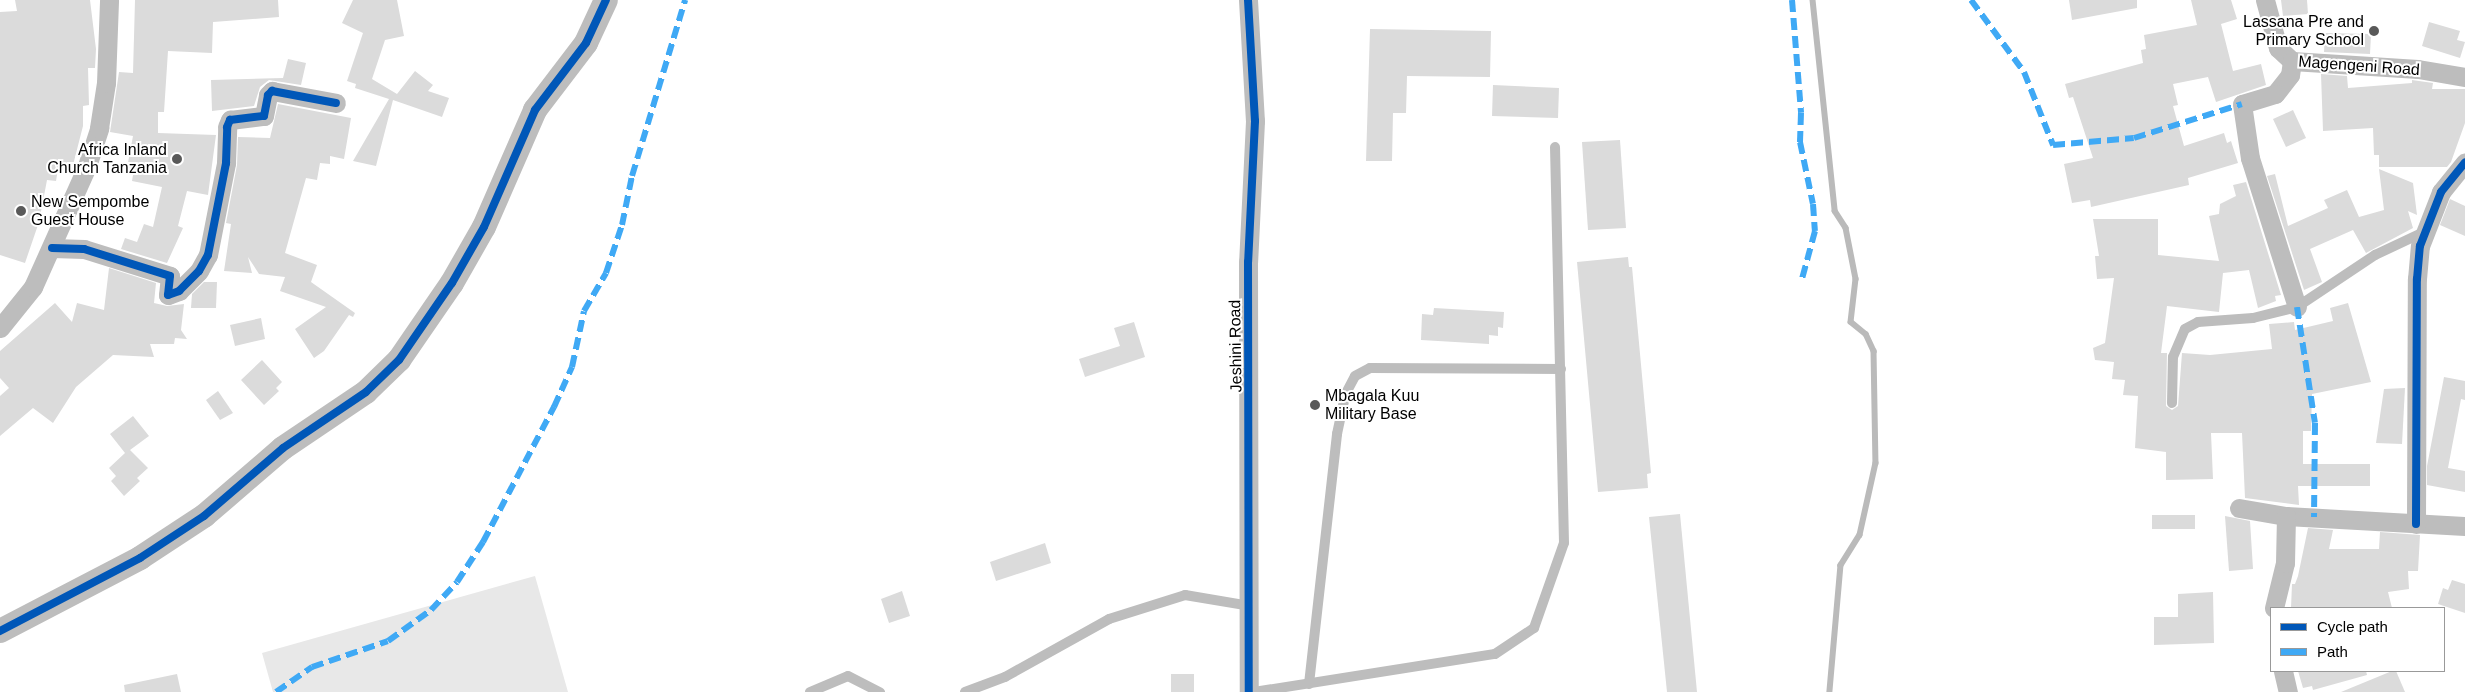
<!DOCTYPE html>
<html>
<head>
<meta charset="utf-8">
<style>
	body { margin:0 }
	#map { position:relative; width:2465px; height:692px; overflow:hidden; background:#fff; font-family:Helvetica,sans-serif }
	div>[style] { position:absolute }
	.green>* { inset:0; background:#e8e8e8 }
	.stream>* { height:5.5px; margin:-2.75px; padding:0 2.75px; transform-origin:2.75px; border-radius:2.75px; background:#bababa }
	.building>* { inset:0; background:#dbdbdb }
	.service>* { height:10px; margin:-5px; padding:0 5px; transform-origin:5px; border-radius:5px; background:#bdbdbd }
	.minor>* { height:19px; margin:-9.5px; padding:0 9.5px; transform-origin:9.5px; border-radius:9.5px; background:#bdbdbd }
	.tertiary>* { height:24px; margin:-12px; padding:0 12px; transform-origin:12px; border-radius:12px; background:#bdbdbd }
	.quiet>* { height:6px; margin-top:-3px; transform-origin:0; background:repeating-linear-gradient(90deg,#3fa9f5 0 12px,transparent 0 18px) }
	.cycleway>* { height:8px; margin:-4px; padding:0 4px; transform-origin:4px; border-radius:4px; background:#0057b8 }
	.dots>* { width:14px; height:14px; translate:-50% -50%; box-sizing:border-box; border:2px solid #fff; border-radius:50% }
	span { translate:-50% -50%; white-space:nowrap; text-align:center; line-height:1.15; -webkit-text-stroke:4px #fff; paint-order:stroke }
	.poi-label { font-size:16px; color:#000 }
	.right { translate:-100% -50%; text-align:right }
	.left { translate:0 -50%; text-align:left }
	.street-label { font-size:16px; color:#000 }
	.legend { position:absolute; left:2270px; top:607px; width:175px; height:65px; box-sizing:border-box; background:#fff; border:1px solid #999; margin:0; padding:6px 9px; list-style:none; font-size:15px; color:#000 }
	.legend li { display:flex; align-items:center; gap:10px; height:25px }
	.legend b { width:25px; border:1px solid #999 }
</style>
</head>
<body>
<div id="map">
	<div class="green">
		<i style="clip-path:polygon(535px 576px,568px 692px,273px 692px,262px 653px)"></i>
	</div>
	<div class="stream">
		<i style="left:1813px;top:0;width:212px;rotate:84deg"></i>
		<i style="left:1835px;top:211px;width:20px;rotate:57deg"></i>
		<i style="left:1846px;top:228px;width:52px;rotate:78.9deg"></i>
		<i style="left:1856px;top:279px;width:43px;rotate:96.6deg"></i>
		<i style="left:1851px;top:322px;width:19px;rotate:39deg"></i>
		<i style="left:1866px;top:334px;width:19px;rotate:65deg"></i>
		<i style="left:1874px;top:351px;width:112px;rotate:89deg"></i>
		<i style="left:1876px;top:463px;width:74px;rotate:102.5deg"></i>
		<i style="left:1860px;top:535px;width:36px;rotate:122deg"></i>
		<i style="left:1841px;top:565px;width:127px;rotate:95deg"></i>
	</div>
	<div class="building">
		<i style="clip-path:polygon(15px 0,90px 0,96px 49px,95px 68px,88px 68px,89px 105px,83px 106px,83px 126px,71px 173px,58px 169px,56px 181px,47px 180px,39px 222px,25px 263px,0 255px,0 12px,17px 11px)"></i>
		<i style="clip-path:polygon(135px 0,278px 0,279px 17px,213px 22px,212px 53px,168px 51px,164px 112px,158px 112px,158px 133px,216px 135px,208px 195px,187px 191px,178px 226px,183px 228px,167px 263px,121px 249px,125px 238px,137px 242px,144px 224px,153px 227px,162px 187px,132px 181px,134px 169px,127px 168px,133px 136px,110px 132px,119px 72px,133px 73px)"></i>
		<i style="clip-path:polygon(353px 0,397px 0,404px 36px,385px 40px,372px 79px,397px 94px,415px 71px,433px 85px,428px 91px,449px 98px,442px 117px,393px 100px,376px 166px,353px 161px,389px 99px,355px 88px,356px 84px,347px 81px,363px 33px,342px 23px)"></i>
		<i style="clip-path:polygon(2069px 0,2137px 0,2137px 8px,2072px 20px)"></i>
		<i style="clip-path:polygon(2191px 0,2231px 0,2237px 19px,2221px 24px,2233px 71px,2261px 64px,2266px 85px,2216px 102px,2208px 77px,2173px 84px,2178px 105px,2173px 106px,2184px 146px,2224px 133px,2227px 143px,2231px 141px,2238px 163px,2188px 178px,2189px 185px,2091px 207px,2090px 200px,2072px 203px,2064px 164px,2093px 158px,2073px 97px,2069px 98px,2065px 84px,2143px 63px,2141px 50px,2146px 49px,2144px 35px,2197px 25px)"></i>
		<i style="clip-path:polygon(2281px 0,2307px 0,2308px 14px,2283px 16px)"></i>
		<i style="clip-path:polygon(2429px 22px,2460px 31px,2457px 40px,2465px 42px,2460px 58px,2422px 46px)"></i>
		<i style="clip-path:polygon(1370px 29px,1491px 31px,1490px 77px,1407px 76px,1406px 113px,1393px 113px,1392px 161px,1366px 161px)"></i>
		<i style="clip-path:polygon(2325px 33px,2371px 34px,2370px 54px,2324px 52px)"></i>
		<i style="clip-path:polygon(288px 59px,306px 63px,301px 85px,269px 80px,260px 87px,254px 106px,212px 111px,211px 80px,283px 78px)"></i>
		<i style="clip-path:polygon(2321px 74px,2347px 76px,2348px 88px,2412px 83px,2412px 80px,2433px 83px,2432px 89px,2465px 89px,2465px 123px,2451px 162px,2447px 167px,2379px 167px,2379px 155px,2374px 155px,2373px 128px,2323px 131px)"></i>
		<i style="clip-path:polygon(1493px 85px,1559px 88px,1558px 118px,1492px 116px)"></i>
		<i style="clip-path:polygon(278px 104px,351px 118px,344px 159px,330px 156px,330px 164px,320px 163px,317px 180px,306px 178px,285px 253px,317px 265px,311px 282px,355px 313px,353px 317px,349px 315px,324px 351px,314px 358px,295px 329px,326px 307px,280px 291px,285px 277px,259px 274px,248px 257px,252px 273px,224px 271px,231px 224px,226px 223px,237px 165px,238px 137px,270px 138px)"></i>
		<i style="clip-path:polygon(2293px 110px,2306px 138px,2286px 147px,2273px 119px)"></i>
		<i style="clip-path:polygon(1620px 140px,1626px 228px,1588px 230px,1582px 142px)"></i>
		<i style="clip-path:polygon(2379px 169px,2413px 183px,2417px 215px,2408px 211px,2413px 228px,2366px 253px,2353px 230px,2310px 249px,2322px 282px,2304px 290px,2267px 176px,2275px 174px,2288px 226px,2328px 208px,2324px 200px,2347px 190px,2359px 217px,2384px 210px)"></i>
		<i style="clip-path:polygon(2246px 182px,2281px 295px,2275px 296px,2276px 301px,2258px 308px,2249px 270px,2223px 273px,2219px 312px,2167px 306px,2161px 353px,2167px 353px,2166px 406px,2172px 410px,2178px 406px,2182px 353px,2210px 355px,2272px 349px,2269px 324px,2294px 322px,2295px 330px,2333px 321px,2330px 308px,2348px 303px,2371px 382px,2312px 394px,2311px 431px,2303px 431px,2303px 464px,2370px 464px,2370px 486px,2298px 486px,2299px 505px,2245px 498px,2242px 433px,2211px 433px,2213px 479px,2166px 480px,2166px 452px,2135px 448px,2138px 396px,2123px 395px,2125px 380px,2112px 379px,2114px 362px,2095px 360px,2093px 348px,2105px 343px,2114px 278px,2097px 279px,2095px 256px,2099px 256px,2093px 219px,2158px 219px,2158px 255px,2219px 261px,2209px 216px,2219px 214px,2220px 204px,2236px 196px,2233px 185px)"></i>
		<i style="clip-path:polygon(2450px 199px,2465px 206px,2465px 236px,2440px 225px)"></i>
		<i style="clip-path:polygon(1628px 257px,1629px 267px,1632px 267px,1651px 473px,1647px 474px,1648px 488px,1598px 492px,1577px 262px)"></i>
		<i style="clip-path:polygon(109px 268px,156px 283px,154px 303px,167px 306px,184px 304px,181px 330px,187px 339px,175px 338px,174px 344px,150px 344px,154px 357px,113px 355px,76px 387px,53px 423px,33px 408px,0 436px,0 396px,9px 388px,0 378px,0 351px,55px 303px,72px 322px,77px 303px,104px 310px)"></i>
		<i style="clip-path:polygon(204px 282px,217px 282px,216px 308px,191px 308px,192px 294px)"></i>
		<i style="clip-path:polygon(1434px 308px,1504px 312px,1503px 328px,1498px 327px,1498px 336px,1489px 335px,1489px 344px,1421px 340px,1422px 314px,1433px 315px)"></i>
		<i style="clip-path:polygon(261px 318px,265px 339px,235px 346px,230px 325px)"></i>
		<i style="clip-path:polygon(1134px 322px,1145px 357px,1085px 377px,1079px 359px,1120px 346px,1114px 328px)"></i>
		<i style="clip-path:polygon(262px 360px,282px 382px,276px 388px,279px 391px,264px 405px,241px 380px)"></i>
		<i style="clip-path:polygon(2444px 377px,2465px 381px,2465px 400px,2461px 399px,2448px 468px,2465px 471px,2465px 492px,2427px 485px,2427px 466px)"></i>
		<i style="clip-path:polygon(2405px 388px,2402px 444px,2376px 443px,2384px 389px)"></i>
		<i style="clip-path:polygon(218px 391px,233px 413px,220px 420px,206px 400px)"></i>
		<i style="clip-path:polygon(133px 416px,149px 436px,130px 450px,148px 468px,137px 478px,140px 481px,124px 496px,111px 481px,116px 476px,109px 468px,125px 453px,110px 434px)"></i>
		<i style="clip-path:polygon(1680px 514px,1697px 692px,1667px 692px,1649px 517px)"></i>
		<i style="clip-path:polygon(2152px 515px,2195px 515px,2195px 529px,2152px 529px)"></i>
		<i style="clip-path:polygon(2225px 516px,2250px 521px,2253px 569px,2229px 571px)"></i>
		<i style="clip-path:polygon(2308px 528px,2333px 530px,2329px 549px,2379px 549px,2380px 532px,2420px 535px,2418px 571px,2408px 571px,2409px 589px,2388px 592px,2392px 608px,2291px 608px,2292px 584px,2295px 584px,2298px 576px)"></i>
		<i style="clip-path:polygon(1045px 543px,1051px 563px,996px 581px,990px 562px)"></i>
		<i style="clip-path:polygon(2452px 580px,2465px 584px,2465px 613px,2438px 604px,2443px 588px,2448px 590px)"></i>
		<i style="clip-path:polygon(902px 591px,910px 616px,889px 623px,881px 599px)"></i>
		<i style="clip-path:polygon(2213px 592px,2214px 643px,2154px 645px,2154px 617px,2178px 617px,2178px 594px)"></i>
		<i style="clip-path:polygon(2298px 671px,2366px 671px,2367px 675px,2313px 690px,2312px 686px,2303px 688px)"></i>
		<i style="clip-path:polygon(2392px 671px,2396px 671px,2405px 692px,2341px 692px)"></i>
		<i style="clip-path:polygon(177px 674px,181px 692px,125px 692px,124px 685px)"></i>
		<i style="clip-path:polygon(1171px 674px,1194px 674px,1194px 692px,1171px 692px)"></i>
	</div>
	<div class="service">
		<i style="left:2172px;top:403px;width:46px;rotate:-88.8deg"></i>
		<i style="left:2173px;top:357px;width:30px;rotate:-67deg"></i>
		<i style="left:2185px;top:329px;width:15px;rotate:-28deg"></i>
		<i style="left:2198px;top:322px;width:55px;rotate:-4.2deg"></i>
		<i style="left:2253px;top:318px;width:45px;rotate:-14deg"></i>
		<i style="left:2297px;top:307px;width:94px;rotate:-33.7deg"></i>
		<i style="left:2375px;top:255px;width:54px;rotate:-25.1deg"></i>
		<i style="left:1309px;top:684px;width:252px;rotate:-83.6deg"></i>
		<i style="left:1337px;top:434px;width:40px;rotate:-78deg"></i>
		<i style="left:1345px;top:395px;width:21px;rotate:-62deg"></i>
		<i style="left:1355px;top:376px;width:17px;rotate:-28deg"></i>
		<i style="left:1370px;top:368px;width:191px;rotate:0.3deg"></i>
		<i style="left:810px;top:692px;width:41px;rotate:-22.8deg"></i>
		<i style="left:848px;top:676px;width:36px;rotate:27deg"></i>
		<i style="left:965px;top:692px;width:43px;rotate:-20.6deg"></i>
		<i style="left:1005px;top:677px;width:119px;rotate:-29.1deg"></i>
		<i style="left:1109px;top:619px;width:80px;rotate:-17.5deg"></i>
		<i style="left:1185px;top:595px;width:67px;rotate:9.5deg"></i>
		<i style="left:1254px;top:692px;width:244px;rotate:-9deg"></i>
		<i style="left:1495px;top:654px;width:47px;rotate:-33.7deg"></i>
		<i style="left:1534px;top:628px;width:90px;rotate:-70.6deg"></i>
		<i style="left:1564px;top:543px;width:396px;rotate:-91.3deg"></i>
	</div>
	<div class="minor">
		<i style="left:1248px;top:0;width:121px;rotate:86.7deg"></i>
		<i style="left:1255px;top:121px;width:141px;rotate:92.8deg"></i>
		<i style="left:1248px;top:262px;width:430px;rotate:89.9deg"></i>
		<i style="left:2265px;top:0;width:50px;rotate:74.8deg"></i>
		<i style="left:2278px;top:48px;width:19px;rotate:43deg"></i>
		<i style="left:2292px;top:61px;width:126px;rotate:3.6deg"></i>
		<i style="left:2418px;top:69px;width:48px;rotate:9.7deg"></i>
		<i style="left:2292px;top:61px;width:14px;rotate:98deg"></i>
		<i style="left:2290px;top:75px;width:24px;rotate:128deg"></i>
		<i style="left:2275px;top:94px;width:34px;rotate:163deg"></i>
		<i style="left:2242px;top:104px;width:55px;rotate:81.6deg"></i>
		<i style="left:2250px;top:158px;width:156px;rotate:72.5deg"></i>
		<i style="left:52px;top:248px;width:32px;rotate:2deg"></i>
		<i style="left:84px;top:249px;width:90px;rotate:17.4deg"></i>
		<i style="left:170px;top:276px;width:19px;rotate:96deg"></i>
		<i style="left:168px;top:295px;width:12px;rotate:-20deg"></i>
		<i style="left:179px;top:291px;width:28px;rotate:-45deg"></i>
		<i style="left:199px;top:271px;width:18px;rotate:-61deg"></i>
		<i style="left:208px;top:255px;width:94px;rotate:-78.9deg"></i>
		<i style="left:226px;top:163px;width:36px;rotate:-88deg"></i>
		<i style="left:227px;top:127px;width:8px;rotate:-67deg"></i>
		<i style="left:230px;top:120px;width:34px;rotate:-7deg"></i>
		<i style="left:264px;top:116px;width:21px;rotate:-79deg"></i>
		<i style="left:268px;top:95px;width:6px;rotate:-45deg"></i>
		<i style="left:272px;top:91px;width:65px;rotate:10.6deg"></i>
		<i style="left:0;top:328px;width:53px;rotate:-51.2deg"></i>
		<i style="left:33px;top:287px;width:133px;rotate:-65.9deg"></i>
		<i style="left:87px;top:166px;width:40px;rotate:-72deg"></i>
		<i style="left:99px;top:128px;width:46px;rotate:-81.2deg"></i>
		<i style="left:106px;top:83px;width:83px;rotate:-87.9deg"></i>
		<i style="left:2239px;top:508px;width:48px;rotate:9.7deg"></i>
		<i style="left:2286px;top:516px;width:179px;rotate:3.2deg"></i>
		<i style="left:2416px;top:524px;width:245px;rotate:-89.8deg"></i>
		<i style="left:2417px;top:279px;width:33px;rotate:-85deg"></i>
		<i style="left:2420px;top:246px;width:58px;rotate:-68.7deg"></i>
		<i style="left:2441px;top:192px;width:38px;rotate:-51deg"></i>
		<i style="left:2274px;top:608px;width:46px;rotate:-76.3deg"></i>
		<i style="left:2285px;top:563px;width:47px;rotate:-88.8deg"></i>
		<i style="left:2283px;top:671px;width:22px;rotate:77deg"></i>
	</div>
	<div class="tertiary">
		<i style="left:0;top:631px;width:158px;rotate:-27.5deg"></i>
		<i style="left:140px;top:558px;width:77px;rotate:-33.3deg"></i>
		<i style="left:204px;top:516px;width:104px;rotate:-40.7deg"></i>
		<i style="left:283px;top:448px;width:100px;rotate:-34deg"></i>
		<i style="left:366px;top:392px;width:46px;rotate:-44.1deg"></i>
		<i style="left:399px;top:360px;width:93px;rotate:-55.5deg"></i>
		<i style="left:452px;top:283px;width:64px;rotate:-60.3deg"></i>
		<i style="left:484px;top:227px;width:128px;rotate:-66.4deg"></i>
		<i style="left:535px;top:110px;width:84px;rotate:-52.7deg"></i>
		<i style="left:586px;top:43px;width:47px;rotate:-65.1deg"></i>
	</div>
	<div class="quiet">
		<i style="left:1792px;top:0;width:113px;rotate:85.4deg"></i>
		<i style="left:1801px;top:113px;width:29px;rotate:92deg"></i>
		<i style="left:1800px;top:142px;width:63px;rotate:78.2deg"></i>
		<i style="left:1813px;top:204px;width:27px;rotate:86deg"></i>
		<i style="left:1815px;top:231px;width:50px;rotate:105.2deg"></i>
		<i style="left:1971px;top:0;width:89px;rotate:53.6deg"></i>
		<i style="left:2024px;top:72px;width:79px;rotate:68.3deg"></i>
		<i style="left:2053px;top:145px;width:81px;rotate:-4.9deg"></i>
		<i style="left:2134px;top:138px;width:113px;rotate:-17.5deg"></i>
		<i style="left:2297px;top:307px;width:117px;rotate:81.2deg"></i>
		<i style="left:2315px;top:423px;width:94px;rotate:90.6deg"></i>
		<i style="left:276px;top:692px;width:44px;rotate:-34.8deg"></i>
		<i style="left:312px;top:667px;width:80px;rotate:-18.9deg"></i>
		<i style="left:388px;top:641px;width:53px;rotate:-35.8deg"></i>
		<i style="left:431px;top:610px;width:38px;rotate:-47deg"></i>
		<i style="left:457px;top:582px;width:48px;rotate:-57deg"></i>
		<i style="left:483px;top:542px;width:153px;rotate:-62.3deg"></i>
		<i style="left:554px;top:407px;width:44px;rotate:-65.8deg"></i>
		<i style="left:572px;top:367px;width:57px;rotate:-77.9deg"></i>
		<i style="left:584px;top:311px;width:44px;rotate:-59.9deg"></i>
		<i style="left:606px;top:273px;width:51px;rotate:-71.6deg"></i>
		<i style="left:622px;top:225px;width:50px;rotate:-78.5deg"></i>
		<i style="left:632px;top:176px;width:184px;rotate:-73.2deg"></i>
	</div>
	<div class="cycleway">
		<i style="left:1248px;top:0;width:121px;rotate:86.7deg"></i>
		<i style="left:1255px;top:121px;width:141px;rotate:92.8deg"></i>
		<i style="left:1248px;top:262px;width:430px;rotate:89.9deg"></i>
		<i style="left:52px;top:248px;width:32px;rotate:2deg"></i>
		<i style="left:84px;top:249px;width:90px;rotate:17.4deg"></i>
		<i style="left:170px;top:276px;width:19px;rotate:96deg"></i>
		<i style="left:168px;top:295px;width:12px;rotate:-20deg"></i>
		<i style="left:179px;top:291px;width:28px;rotate:-45deg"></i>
		<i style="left:199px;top:271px;width:18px;rotate:-61deg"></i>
		<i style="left:208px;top:255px;width:94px;rotate:-78.9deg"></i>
		<i style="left:226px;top:163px;width:36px;rotate:-88deg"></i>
		<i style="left:227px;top:127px;width:8px;rotate:-67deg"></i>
		<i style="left:230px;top:120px;width:34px;rotate:-7deg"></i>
		<i style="left:264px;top:116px;width:21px;rotate:-79deg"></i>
		<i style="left:268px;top:95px;width:6px;rotate:-45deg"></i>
		<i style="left:272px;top:91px;width:65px;rotate:10.6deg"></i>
		<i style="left:2416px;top:524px;width:245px;rotate:-89.8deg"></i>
		<i style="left:2417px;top:279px;width:33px;rotate:-85deg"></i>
		<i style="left:2420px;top:246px;width:58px;rotate:-68.7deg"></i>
		<i style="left:2441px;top:192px;width:38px;rotate:-51deg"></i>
		<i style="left:0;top:631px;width:158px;rotate:-27.5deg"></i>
		<i style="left:140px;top:558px;width:77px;rotate:-33.3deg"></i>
		<i style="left:204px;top:516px;width:104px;rotate:-40.7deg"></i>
		<i style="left:283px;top:448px;width:100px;rotate:-34deg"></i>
		<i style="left:366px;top:392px;width:46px;rotate:-44.1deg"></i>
		<i style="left:399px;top:360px;width:93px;rotate:-55.5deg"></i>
		<i style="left:452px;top:283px;width:64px;rotate:-60.3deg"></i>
		<i style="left:484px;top:227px;width:128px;rotate:-66.4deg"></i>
		<i style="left:535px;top:110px;width:84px;rotate:-52.7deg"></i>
		<i style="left:586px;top:43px;width:47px;rotate:-65.1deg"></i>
	</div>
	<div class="dots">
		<i style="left:2374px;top:31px;background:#595959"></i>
		<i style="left:177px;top:159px;background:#595959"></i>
		<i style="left:21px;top:211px;background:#595959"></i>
		<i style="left:1315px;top:405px;background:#595959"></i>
	</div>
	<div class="poi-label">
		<span class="right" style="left:2364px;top:31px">Lassana Pre and<br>Primary School</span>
		<span class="right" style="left:167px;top:159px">Africa Inland<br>Church Tanzania</span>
		<span class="left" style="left:31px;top:211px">New Sempombe<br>Guest House</span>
		<span class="left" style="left:1325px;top:405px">Mbagala Kuu<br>Military Base</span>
	</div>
	<div class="street-label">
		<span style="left:2359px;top:66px;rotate:4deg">Magengeni Road</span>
		<span style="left:1236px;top:346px;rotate:-91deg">Jeshini Road</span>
	</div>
	<ul class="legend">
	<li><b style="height:6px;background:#0057b8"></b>Cycle path</li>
	<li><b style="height:6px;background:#3fa9f5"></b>Path</li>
	</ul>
</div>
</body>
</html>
